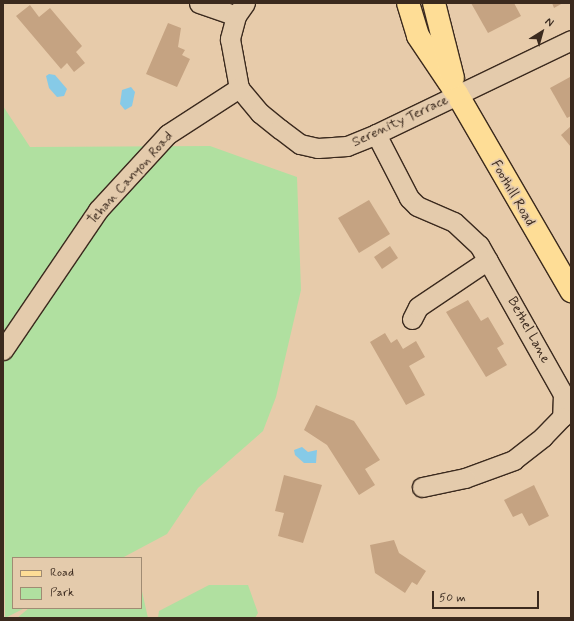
<!DOCTYPE html>
<html>
<head>
<meta charset="utf-8">
<style>
	body { margin:0 }
	#map { position:relative; width:574px; height:621px; overflow:hidden; background:#e7cbaa; font-family:Mynerve,sans-serif }
	div>[style] { position:absolute }
	.green>* { inset:0; background:#b0e0a0 }
	.water>* { inset:0; background:#86cae7 }
	.building>* { inset:0; background:#c5a382 }
	.roads { filter:drop-shadow(1px 0 #3b2a1e) drop-shadow(-1px 0 #3b2a1e) drop-shadow(0 1px #3b2a1e) drop-shadow(0 -1px #3b2a1e) }
	.minor>* { height:19px; margin:-9.5px; padding:0 9.5px; transform-origin:9.5px; border-radius:9.5px; background:#e4cbac }
	.major>* { height:22px; margin:-11px; padding:0 11px; transform-origin:11px; border-radius:11px; background:#fedd96 }
	span { translate:-50% -50%; white-space:nowrap; text-align:center; line-height:1.15; -webkit-text-stroke:3.5px #e4cbac; paint-order:stroke }
	.street-label { font-size:14px; color:#3b2a1e }
	.frame { position:absolute; inset:0; border:4px solid #3b2a1e; pointer-events:none }
	.legend { position:absolute; left:12px; top:557px; width:130px; height:52px; box-sizing:border-box; background:#e4cbac; border:1px solid #a08b73; margin:0; padding:5px 7px; list-style:none; font-size:12px; color:#3b2a1e }
	.legend li { display:flex; align-items:center; gap:8px; height:20px }
	.legend b { width:20px; border:1px solid #a08b73 }
	.north { position:absolute; left:522px; top:12px; width:40px; height:40px; -webkit-text-stroke:3px #e4cbac; paint-order:stroke; rotate:37deg; font-size:11px; font-weight:700; line-height:16px; text-align:center; color:#3b2a1e }
	.north::after { content:''; display:block; margin:auto; width:14px; height:18px; background:#3b2a1e; clip-path:polygon(50% 0,100% 100%,50% 72%,0 100%) }
	.scale { position:absolute; left:432px; top:591px; width:107px; height:18px; box-sizing:border-box; border:2px solid #3b2a1e; border-top:0; padding-left:5px; font-size:12px; line-height:14px; white-space:nowrap; color:#3b2a1e; -webkit-text-stroke:3px #e4cbac; paint-order:stroke }
</style>
</head>
<body>
<div id="map">
	<div class="green">
		<i style="clip-path:polygon(3px 106px,30px 147px,210px 146px,297px 177px,301px 290px,276px 397px,263px 431px,198px 488px,167px 534px,122px 558px,13px 558px,13px 608px,25px 608px,5px 618px)"></i>
		<i style="clip-path:polygon(209px 585px,248px 585px,258px 613px,255px 618px,158px 618px,159px 611px)"></i>
		<i style="clip-path:polygon(141px 587px,148px 618px,17px 618px,29px 608px,141px 608px)"></i>
	</div>
	<div class="water">
		<i style="clip-path:polygon(49px 74px,55px 75px,67px 89px,64px 96px,57px 97px,49px 88px,46px 76px)"></i>
		<i style="clip-path:polygon(131px 87px,135px 92px,132px 106px,125px 110px,120px 104px,122px 90px)"></i>
		<i style="clip-path:polygon(302px 447px,308px 452px,317px 450px,316px 463px,304px 463px,295px 455px,294px 450px)"></i>
	</div>
	<div class="building">
		<i style="clip-path:polygon(471px 3px,514px 3px,521px 16px,488px 33px)"></i>
		<i style="clip-path:polygon(552px 3px,563px 3px,554px 8px)"></i>
		<i style="clip-path:polygon(30px 5px,39px 17px,50px 8px,82px 46px,76px 52px,85px 63px,74px 72px,67px 63px,61px 69px,16px 16px)"></i>
		<i style="clip-path:polygon(168px 23px,181px 28px,178px 47px,185px 50px,182px 55px,190px 59px,177px 87px,146px 74px)"></i>
		<i style="clip-path:polygon(570px 77px,571px 116px,567px 118px,550px 88px)"></i>
		<i style="clip-path:polygon(571px 126px,571px 147px,561px 135px)"></i>
		<i style="clip-path:polygon(369px 200px,390px 234px,359px 253px,338px 218px)"></i>
		<i style="clip-path:polygon(390px 246px,398px 258px,382px 269px,374px 257px)"></i>
		<i style="clip-path:polygon(468px 300px,481px 321px,488px 317px,504px 344px,497px 348px,507px 365px,486px 377px,446px 312px)"></i>
		<i style="clip-path:polygon(385px 333px,391px 343px,397px 339px,403px 349px,416px 341px,425px 357px,409px 366px,425px 395px,406px 405px,370px 342px)"></i>
		<i style="clip-path:polygon(316px 405px,354px 421px,380px 460px,365px 469px,375px 485px,359px 495px,327px 445px,304px 430px)"></i>
		<i style="clip-path:polygon(284px 475px,322px 485px,303px 543px,278px 536px,284px 513px,275px 511px)"></i>
		<i style="clip-path:polygon(534px 485px,549px 516px,529px 526px,522px 513px,513px 517px,504px 500px)"></i>
		<i style="clip-path:polygon(394px 540px,399px 553px,426px 571px,417px 585px,412px 582px,405px 593px,375px 573px,370px 545px)"></i>
	</div>
	<div class="roads">
		<div class="minor">
			<i style="left:199px;top:3px;width:39px;rotate:19deg"></i>
			<i style="left:245px;top:3px;width:16px;rotate:125deg"></i>
			<i style="left:236px;top:16px;width:24px;rotate:105deg"></i>
			<i style="left:230px;top:39px;width:50px;rotate:79.6deg"></i>
			<i style="left:239px;top:88px;width:33px;rotate:50deg"></i>
			<i style="left:260px;top:113px;width:26px;rotate:39deg"></i>
			<i style="left:280px;top:129px;width:25px;rotate:37deg"></i>
			<i style="left:300px;top:144px;width:18px;rotate:13deg"></i>
			<i style="left:318px;top:148px;width:29px;rotate:-4deg"></i>
			<i style="left:347px;top:146px;width:31px;rotate:-22deg"></i>
			<i style="left:376px;top:134px;width:216px;rotate:-25.7deg"></i>
			<i style="left:376px;top:134px;width:72px;rotate:62.7deg"></i>
			<i style="left:409px;top:198px;width:11px;rotate:45deg"></i>
			<i style="left:417px;top:206px;width:40px;rotate:23.4deg"></i>
			<i style="left:454px;top:222px;width:34px;rotate:43deg"></i>
			<i style="left:479px;top:245px;width:171px;rotate:60.6deg"></i>
			<i style="left:563px;top:394px;width:23px;rotate:92deg"></i>
			<i style="left:562px;top:417px;width:28px;rotate:134deg"></i>
			<i style="left:543px;top:437px;width:37px;rotate:142deg"></i>
			<i style="left:514px;top:460px;width:52px;rotate:159.8deg"></i>
			<i style="left:465px;top:478px;width:44px;rotate:168.2deg"></i>
			<i style="left:412px;top:319px;width:13px;rotate:-63deg"></i>
			<i style="left:418px;top:307px;width:84px;rotate:-33.9deg"></i>
			<i style="left:3px;top:350px;width:169px;rotate:-55.8deg"></i>
			<i style="left:98px;top:210px;width:103px;rotate:-47.4deg"></i>
			<i style="left:168px;top:134px;width:85px;rotate:-32.9deg"></i>
		</div>
		<div class="major">
			<i style="left:408px;top:3px;width:34px;rotate:73deg"></i>
			<i style="left:418px;top:36px;width:70px;rotate:56.1deg"></i>
			<i style="left:457px;top:94px;width:228px;rotate:59.9deg"></i>
			<i style="left:434px;top:3px;width:77px;rotate:75.8deg"></i>
		</div>
	</div>
	<div class="street-label">
		<span style="left:400px;top:121px;rotate:-25deg">Serenity Terrace</span>
		<span style="left:130px;top:178px;rotate:-48deg">Tehan Canyon Road</span>
		<span style="left:513px;top:193px;rotate:60deg">Foothill Road</span>
		<span style="left:529px;top:330px;rotate:61deg">Bethel Lane</span>
	</div>
	<div class="frame"></div>
	<ul class="legend">
	<li><b style="height:5px;background:#fedd96"></b>Road</li>
	<li><b style="height:11px;background:#b0e0a0"></b>Park</li>
	</ul>
	<div class="north">N</div>
	<div class="scale">50 m</div>
</div>
</body>
</html>
